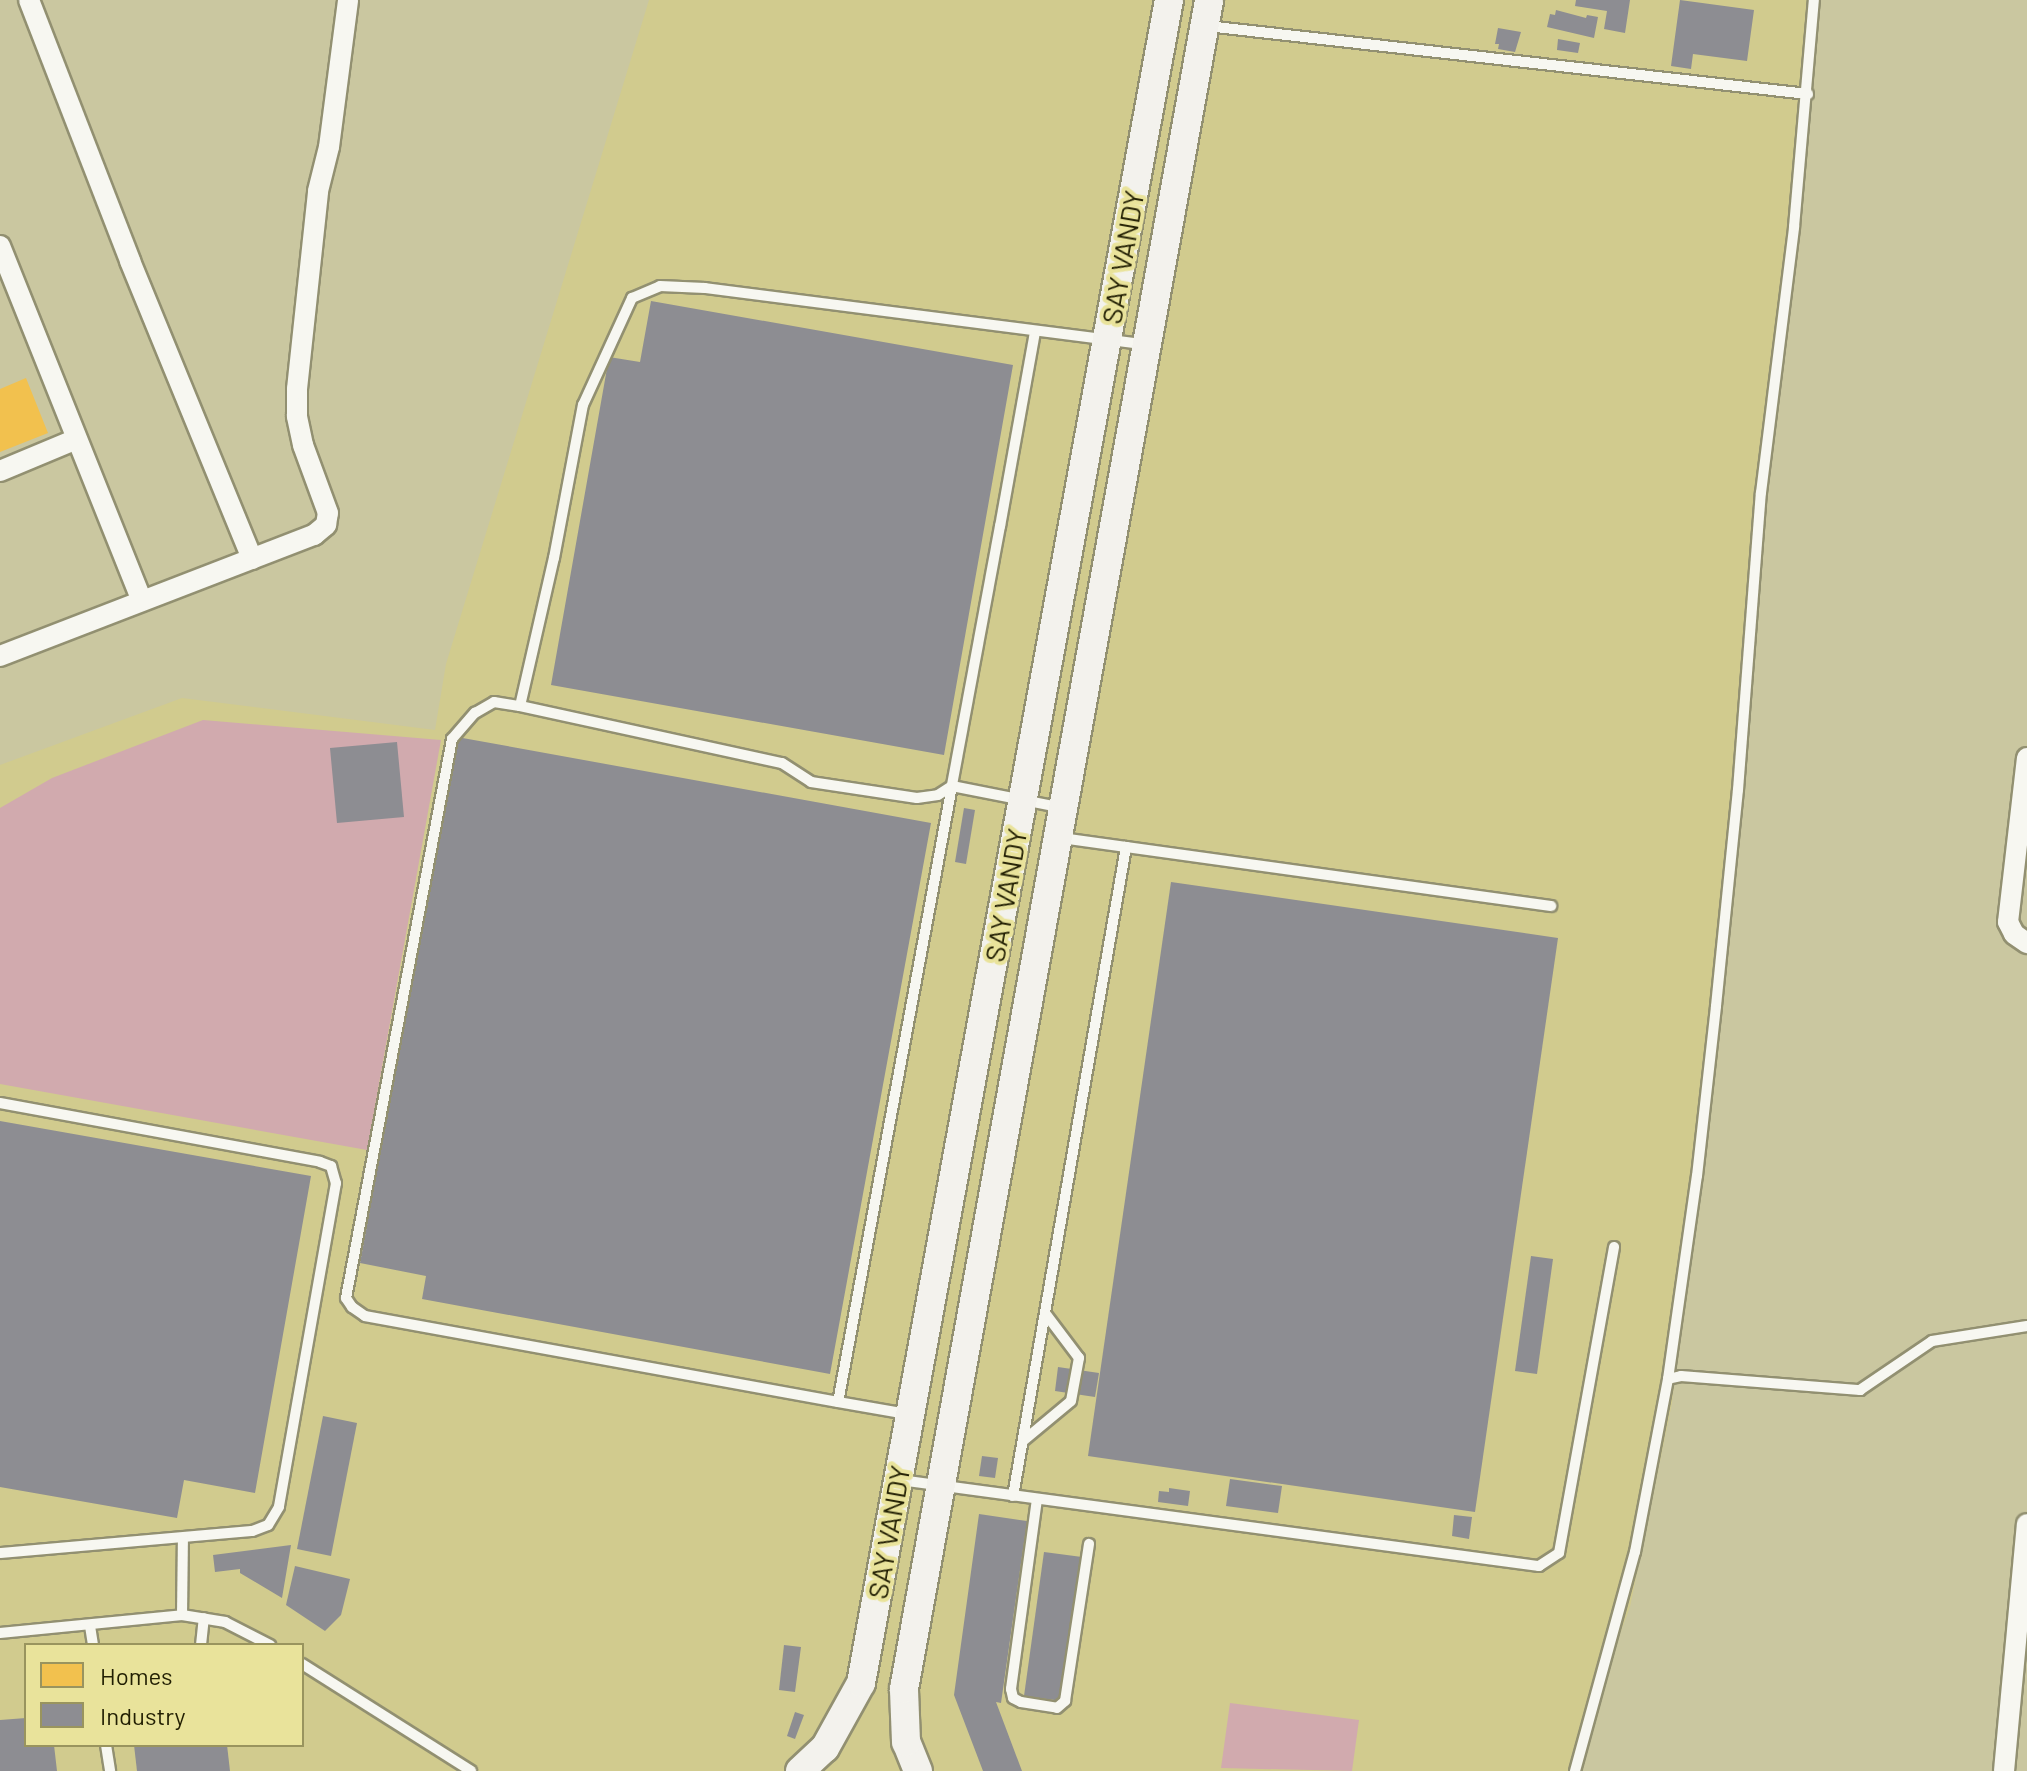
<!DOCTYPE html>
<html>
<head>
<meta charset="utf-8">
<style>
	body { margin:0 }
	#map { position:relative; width:2027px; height:1771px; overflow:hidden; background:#cac7a0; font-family:Barlow,sans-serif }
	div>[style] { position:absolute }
	.built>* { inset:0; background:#d1cb8e }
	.green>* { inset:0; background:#d1aaae }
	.homes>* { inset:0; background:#f2c14e }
	.industry>* { inset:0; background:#8d8d92 }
	.roads { filter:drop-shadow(2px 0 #929071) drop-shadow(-2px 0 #929071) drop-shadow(0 2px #929071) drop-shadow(0 -2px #929071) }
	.lane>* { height:10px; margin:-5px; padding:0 5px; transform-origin:5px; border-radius:5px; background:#f7f7f1 }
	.street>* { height:20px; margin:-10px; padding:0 10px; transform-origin:10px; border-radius:10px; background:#f7f7f1 }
	.secondary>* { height:28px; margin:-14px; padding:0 14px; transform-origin:14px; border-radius:14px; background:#f3f2ed }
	span { translate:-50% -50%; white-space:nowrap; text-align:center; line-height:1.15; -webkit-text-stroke:8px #e9e39b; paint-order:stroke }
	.street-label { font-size:28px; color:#211e02 }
	.legend { position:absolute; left:24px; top:1643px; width:280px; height:104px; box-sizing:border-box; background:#e9e39b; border:2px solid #99945e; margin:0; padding:10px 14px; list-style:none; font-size:24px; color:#211e02 }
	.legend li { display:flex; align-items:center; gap:16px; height:40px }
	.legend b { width:40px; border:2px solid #99945e }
</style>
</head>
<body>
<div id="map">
	<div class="built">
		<i style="clip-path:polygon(evenodd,649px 0,1814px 0,1672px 1403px,1630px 1607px,1568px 1771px,0 1771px,0 765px,182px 698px,435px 730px,446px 664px,649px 0,26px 1645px,302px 1645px,302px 1745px,26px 1745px,26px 1645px)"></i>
	</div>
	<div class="green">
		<i style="clip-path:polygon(203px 720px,441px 740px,367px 1150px,0 1084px,0 808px,52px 778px)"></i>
		<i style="clip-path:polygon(1230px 1703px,1359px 1720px,1352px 1771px,1221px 1768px)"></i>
	</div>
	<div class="homes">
		<i style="clip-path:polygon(26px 378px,48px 433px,0 452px,0 389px)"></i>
	</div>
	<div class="industry">
		<i style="clip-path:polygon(1576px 0,1630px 0,1625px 33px,1604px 29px,1607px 11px,1575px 6px)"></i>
		<i style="clip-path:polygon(1680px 0,1754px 10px,1747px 61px,1693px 54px,1691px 69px,1671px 66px)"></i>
		<i style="clip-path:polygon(1556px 10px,1586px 18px,1587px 15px,1598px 17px,1594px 38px,1547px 27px,1550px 14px,1555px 15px)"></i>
		<i style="clip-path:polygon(1498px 28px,1521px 32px,1515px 52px,1498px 49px,1499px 44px,1495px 44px)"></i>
		<i style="clip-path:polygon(1558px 39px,1580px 43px,1578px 53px,1557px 50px)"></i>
		<i style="clip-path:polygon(651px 301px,1013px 365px,944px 755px,551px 685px,609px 357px,640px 362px)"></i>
		<i style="clip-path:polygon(457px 737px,931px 823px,830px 1374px,422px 1299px,426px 1276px,360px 1263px)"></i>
		<i style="clip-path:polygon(397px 742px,404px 817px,337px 823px,330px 748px)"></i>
		<i style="clip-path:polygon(964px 808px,975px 810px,966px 864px,955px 862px)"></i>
		<i style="clip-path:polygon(1171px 882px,1558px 938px,1475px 1512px,1088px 1456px)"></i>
		<i style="clip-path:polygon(0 1121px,311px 1176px,255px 1493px,184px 1480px,177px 1518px,0 1487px)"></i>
		<i style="clip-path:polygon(1531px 1256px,1553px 1259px,1537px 1374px,1515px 1371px)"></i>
		<i style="clip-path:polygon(1058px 1367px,1099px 1373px,1095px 1397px,1055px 1391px)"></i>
		<i style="clip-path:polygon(323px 1416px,357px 1423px,331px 1556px,297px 1549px)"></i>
		<i style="clip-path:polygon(982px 1456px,998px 1458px,995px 1478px,979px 1476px)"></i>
		<i style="clip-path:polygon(1230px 1479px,1282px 1486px,1278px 1513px,1226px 1506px)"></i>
		<i style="clip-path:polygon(1169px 1488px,1190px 1491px,1188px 1506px,1158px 1502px,1159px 1491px,1169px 1492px)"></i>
		<i style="clip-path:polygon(979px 1514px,1027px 1521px,1001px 1703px,996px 1702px,1022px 1771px,983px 1771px,954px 1695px)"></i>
		<i style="clip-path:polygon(1454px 1515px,1472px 1517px,1469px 1539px,1452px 1536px)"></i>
		<i style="clip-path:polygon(291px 1545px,282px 1598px,240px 1573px,240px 1569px,215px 1572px,213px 1555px)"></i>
		<i style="clip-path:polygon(1044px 1552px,1082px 1557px,1062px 1701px,1024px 1696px)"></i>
		<i style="clip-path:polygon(295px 1566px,350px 1579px,341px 1615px,325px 1631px,286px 1605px)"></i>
		<i style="clip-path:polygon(784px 1645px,801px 1647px,795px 1692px,779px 1690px)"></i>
		<i style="clip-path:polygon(795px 1712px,804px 1715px,795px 1739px,787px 1736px)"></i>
		<i style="clip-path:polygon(26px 1718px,26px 1745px,54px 1745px,57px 1771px,0 1771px,0 1720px)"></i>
		<i style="clip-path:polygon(134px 1745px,227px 1745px,230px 1771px,137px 1771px)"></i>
	</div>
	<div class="roads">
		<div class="lane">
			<i style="left:1207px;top:26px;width:605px;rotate:6.46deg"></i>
			<i style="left:1035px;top:332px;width:197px;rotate:100.2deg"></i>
			<i style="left:1000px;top:526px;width:264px;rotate:100.5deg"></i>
			<i style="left:952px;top:786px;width:626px;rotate:100.48deg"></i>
			<i style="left:838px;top:1402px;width:481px;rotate:-169.7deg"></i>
			<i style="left:365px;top:1316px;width:16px;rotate:-145deg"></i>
			<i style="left:352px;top:1307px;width:11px;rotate:-124deg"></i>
			<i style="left:346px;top:1298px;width:569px;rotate:-79.26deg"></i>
			<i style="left:452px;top:739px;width:35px;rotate:-49deg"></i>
			<i style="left:475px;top:713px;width:22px;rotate:-30deg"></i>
			<i style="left:494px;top:702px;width:26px;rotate:9deg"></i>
			<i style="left:520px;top:706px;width:268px;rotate:12.3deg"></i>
			<i style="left:782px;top:763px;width:35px;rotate:33deg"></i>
			<i style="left:811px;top:782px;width:107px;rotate:8.6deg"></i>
			<i style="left:917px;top:798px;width:21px;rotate:-8deg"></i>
			<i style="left:938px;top:795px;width:17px;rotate:-33deg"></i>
			<i style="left:952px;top:786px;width:113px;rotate:11.2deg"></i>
			<i style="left:520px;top:706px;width:152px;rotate:-77.1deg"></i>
			<i style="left:554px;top:558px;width:156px;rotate:-79.3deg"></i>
			<i style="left:583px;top:405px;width:118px;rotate:-65.4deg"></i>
			<i style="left:632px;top:298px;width:30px;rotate:-23deg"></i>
			<i style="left:660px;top:286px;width:45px;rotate:2.5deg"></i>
			<i style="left:705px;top:288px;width:443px;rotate:7.3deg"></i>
			<i style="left:1061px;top:838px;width:495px;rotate:7.9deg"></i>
			<i style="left:0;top:1103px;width:325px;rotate:10.4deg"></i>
			<i style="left:320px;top:1162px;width:12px;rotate:20deg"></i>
			<i style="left:331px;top:1166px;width:18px;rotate:74deg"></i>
			<i style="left:336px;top:1183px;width:329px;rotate:100deg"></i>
			<i style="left:279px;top:1507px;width:21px;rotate:121deg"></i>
			<i style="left:268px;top:1525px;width:17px;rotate:159deg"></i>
			<i style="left:252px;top:1531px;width:253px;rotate:175deg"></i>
			<i style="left:1668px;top:1379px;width:205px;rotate:-81.9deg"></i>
			<i style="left:1697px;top:1176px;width:171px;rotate:-83.6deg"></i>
			<i style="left:1716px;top:1006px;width:217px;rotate:-84.2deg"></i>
			<i style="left:1738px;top:790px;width:298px;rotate:-85.6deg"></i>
			<i style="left:1761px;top:493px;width:268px;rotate:-82.9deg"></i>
			<i style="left:1794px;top:227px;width:228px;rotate:-85deg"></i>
			<i style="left:838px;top:1402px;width:70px;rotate:9.9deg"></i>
			<i style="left:1023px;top:1441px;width:62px;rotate:-39.8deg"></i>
			<i style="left:1071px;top:1401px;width:44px;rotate:-79.5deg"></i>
			<i style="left:1079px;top:1358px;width:56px;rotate:-127.1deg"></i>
			<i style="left:900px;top:1480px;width:645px;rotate:7.67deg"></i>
			<i style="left:1539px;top:1566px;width:24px;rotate:-33deg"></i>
			<i style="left:1559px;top:1553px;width:311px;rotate:-79.8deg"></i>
			<i style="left:1013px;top:1496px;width:659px;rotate:-80.12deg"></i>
			<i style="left:1037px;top:1499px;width:192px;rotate:97.8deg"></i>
			<i style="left:1011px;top:1689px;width:9px;rotate:77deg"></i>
			<i style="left:1013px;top:1698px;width:9px;rotate:27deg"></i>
			<i style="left:1021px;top:1702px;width:36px;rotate:9deg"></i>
			<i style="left:1057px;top:1708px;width:11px;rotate:-41deg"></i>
			<i style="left:1065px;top:1701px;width:159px;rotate:-81.3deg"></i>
			<i style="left:182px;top:1615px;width:77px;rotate:-89.3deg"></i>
			<i style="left:90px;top:1626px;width:19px;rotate:81deg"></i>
			<i style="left:0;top:1633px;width:183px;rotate:-5.6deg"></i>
			<i style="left:182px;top:1615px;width:44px;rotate:9.2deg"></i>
			<i style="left:225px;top:1622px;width:51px;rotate:27.1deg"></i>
			<i style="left:201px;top:1645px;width:27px;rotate:-84deg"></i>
			<i style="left:302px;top:1664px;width:200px;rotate:32.3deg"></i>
			<i style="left:106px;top:1745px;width:26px;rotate:81deg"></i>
			<i style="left:1575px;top:1771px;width:227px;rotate:-74.7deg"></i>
			<i style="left:1635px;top:1552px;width:176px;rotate:-79.2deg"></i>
			<i style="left:1668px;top:1379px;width:13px;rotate:-13deg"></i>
			<i style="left:1681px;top:1376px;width:180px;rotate:4.5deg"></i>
			<i style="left:1860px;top:1390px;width:87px;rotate:-34.2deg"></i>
			<i style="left:1932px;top:1341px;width:96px;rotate:-9deg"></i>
		</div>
		<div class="street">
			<i style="left:29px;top:0;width:280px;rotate:68.8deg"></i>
			<i style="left:130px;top:261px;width:322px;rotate:67.7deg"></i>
			<i style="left:0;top:246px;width:382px;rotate:68.2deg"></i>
			<i style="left:0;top:471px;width:83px;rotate:-22.6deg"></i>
			<i style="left:0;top:656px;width:337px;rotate:-21.1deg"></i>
			<i style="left:314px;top:535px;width:16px;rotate:-40deg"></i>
			<i style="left:326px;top:525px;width:12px;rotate:-81deg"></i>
			<i style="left:328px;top:513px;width:72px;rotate:-110.2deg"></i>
			<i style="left:303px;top:445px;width:30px;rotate:-102deg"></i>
			<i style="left:297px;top:416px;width:27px;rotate:-90deg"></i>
			<i style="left:297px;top:389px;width:199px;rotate:-83.9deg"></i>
			<i style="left:318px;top:191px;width:45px;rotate:-76deg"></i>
			<i style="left:329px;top:147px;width:148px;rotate:-82.6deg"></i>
			<i style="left:2027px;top:758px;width:165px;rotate:96.6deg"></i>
			<i style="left:2008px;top:922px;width:13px;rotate:63deg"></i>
			<i style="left:2014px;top:934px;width:16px;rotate:35deg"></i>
			<i style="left:2004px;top:1771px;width:248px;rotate:-84.7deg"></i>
		</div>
		<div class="secondary">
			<i style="left:800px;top:1771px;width:34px;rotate:-43deg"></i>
			<i style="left:825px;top:1748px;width:74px;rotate:-61deg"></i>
			<i style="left:861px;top:1683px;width:1711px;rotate:-79.63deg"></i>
			<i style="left:918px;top:1771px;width:31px;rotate:-112deg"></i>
			<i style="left:906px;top:1742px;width:53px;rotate:-92.2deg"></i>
			<i style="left:904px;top:1689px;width:1716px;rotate:-79.76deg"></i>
		</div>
	</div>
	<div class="street-label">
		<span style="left:1122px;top:257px;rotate:-80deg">SAY VANDY</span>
		<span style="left:1005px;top:895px;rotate:-80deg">SAY VANDY</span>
		<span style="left:888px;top:1532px;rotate:-80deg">SAY VANDY</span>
	</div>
	<ul class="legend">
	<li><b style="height:22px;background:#f2c14e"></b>Homes</li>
	<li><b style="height:22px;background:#8d8d92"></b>Industry</li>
	</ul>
</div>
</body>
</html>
